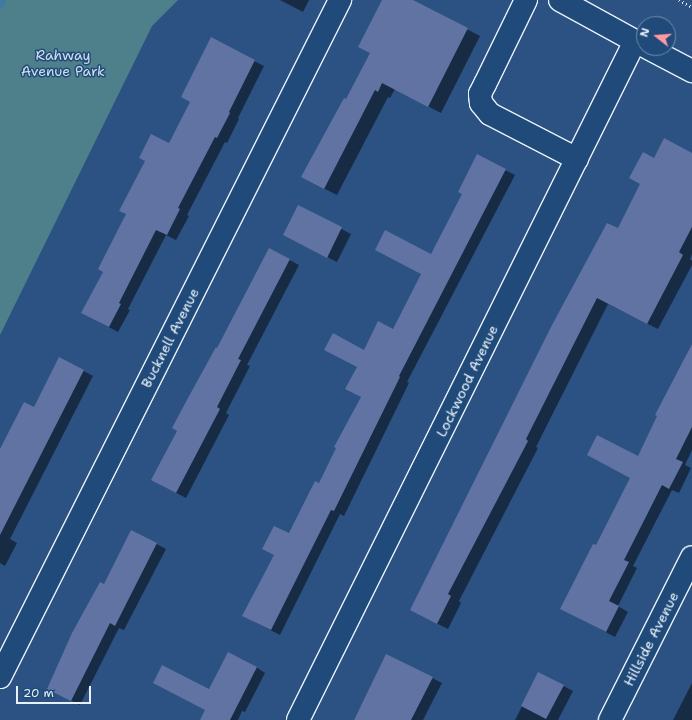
<!DOCTYPE html>
<html>
<head>
<meta charset="utf-8">
<style>
	body { margin:0 }
	#map { position:relative; width:692px; height:720px; overflow:hidden; background:#2b5282; font-family:"Shantell Sans",sans-serif }
	div>[style] { position:absolute }
	.green>* { inset:0; background:#4e808b }
	.shadow>* { inset:0; background:#0007 }
	.stream>* { height:7px; margin:-3.5px; padding:0 3.5px; transform-origin:3.5px; border-radius:3.5px; background:#4379a0 }
	.building>* { inset:0; background:#6073a2 }
	.path>* { height:2.5px; margin-top:-1.25px; transform-origin:0; background:repeating-linear-gradient(90deg,#e8f1f8 0 1px,transparent 0 4px) }
	.roads { filter:drop-shadow(1px 0 #e8f1f8) drop-shadow(-1px 0 #e8f1f8) drop-shadow(0 1px #e8f1f8) drop-shadow(0 -1px #e8f1f8) }
	.minor>* { height:22px; margin:-11px; padding:0 11px; transform-origin:11px; border-radius:11px; background:#1f4a7a }
	span { translate:-50% -50%; white-space:nowrap; text-align:center; line-height:1.15; -webkit-text-stroke:3px #1f4a7a; paint-order:stroke }
	.park-label { font-size:14px; color:#d1e0e8 }
	.street-label { font-size:14px; color:#e8f1f8 }
	.north { position:absolute; left:636px; top:16px; width:40px; height:40px; box-sizing:border-box; background:#1f4a7a; border:1px solid #6f8dac; border-radius:50%; rotate:287deg; font-size:11px; font-weight:700; line-height:16px; text-align:center; color:#e8f1f8 }
	.north::after { content:''; display:block; margin:auto; width:14px; height:18px; background:#ff9aa2; clip-path:polygon(50% 0,100% 100%,50% 72%,0 100%) }
	.scale { position:absolute; left:16px; top:686px; width:75px; height:18px; box-sizing:border-box; border:2px solid #e8f1f8; border-top:0; padding-left:5px; font-size:12px; line-height:14px; white-space:nowrap; color:#e8f1f8; -webkit-text-stroke:3px #1f4a7a; paint-order:stroke }
</style>
</head>
<body>
<div id="map">
	<div class="green">
		<i style="clip-path:polygon(0 0,178px 0,152px 26px,0 335px)"></i>
	</div>
	<div class="shadow">
		<i style="clip-path:polygon(280px 0,309px 0,303px 12px)"></i>
		<i style="clip-path:polygon(383px 0,411px 0,480px 36px,441px 113px,395px 89px,390px 98px,388px 97px,337px 195px,315px 184px,346px 101px,371px 53px)"></i>
		<i style="clip-path:polygon(211px 39px,264px 66px,238px 118px,239px 119px,227px 143px,225px 142px,187px 215px,189px 216px,176px 240px,166px 235px,128px 309px,130px 310px,118px 332px,92px 318px,169px 144px,191px 102px)"></i>
		<i style="clip-path:polygon(692px 154px,692px 254px,690px 259px,692px 261px,692px 265px,658px 329px,608px 304px,536px 447px,538px 448px,459px 601px,461px 603px,448px 629px,422px 616px,654px 159px)"></i>
		<i style="clip-path:polygon(478px 156px,515px 175px,407px 382px,409px 383px,344px 516px,340px 514px,280px 635px,253px 621px,289px 535px,319px 484px,362px 397px,358px 367px,365px 351px,393px 330px,463px 194px)"></i>
		<i style="clip-path:polygon(299px 207px,351px 234px,337px 262px,294px 240px)"></i>
		<i style="clip-path:polygon(269px 249px,299px 265px,247px 365px,250px 366px,226px 413px,229px 415px,186px 498px,161px 485px,178px 430px)"></i>
		<i style="clip-path:polygon(692px 346px,692px 450px,685px 465px,691px 468px,679px 493px,672px 490px,633px 566px,637px 568px,618px 606px,628px 612px,615px 637px,571px 614px,596px 547px,632px 478px,638px 457px)"></i>
		<i style="clip-path:polygon(60px 358px,93px 376px,10px 539px,17px 543px,5px 566px,0 563px,0 450px,34px 409px)"></i>
		<i style="clip-path:polygon(132px 531px,166px 549px,124px 630px,119px 628px,80px 705px,57px 693px,105px 585px)"></i>
		<i style="clip-path:polygon(387px 655px,442px 683px,423px 720px,354px 720px)"></i>
		<i style="clip-path:polygon(256px 667px,265px 673px,245px 712px,242px 711px,238px 720px,201px 720px,206px 710px)"></i>
		<i style="clip-path:polygon(539px 673px,573px 691px,558px 720px,515px 720px)"></i>
		<i style="clip-path:polygon(692px 683px,692px 720px,673px 720px)"></i>
	</div>
	<div class="stream">
		<i style="left:0;top:5px;width:5px;rotate:-68deg"></i>
	</div>
	<div class="building">
		<i style="clip-path:polygon(382px 0,413px 0,468px 28px,428px 107px,382px 83px,378px 92px,375px 90px,324px 189px,301px 177px,344px 98px,346px 99px,370px 53px,358px 47px)"></i>
		<i style="clip-path:polygon(211px 37px,255px 60px,229px 112px,230px 113px,217px 138px,215px 137px,178px 208px,180px 209px,167px 235px,156px 230px,119px 303px,121px 304px,109px 327px,81px 313px,103px 272px,98px 269px,126px 214px,119px 211px,145px 161px,139px 158px,151px 134px,169px 143px,190px 102px,181px 97px)"></i>
		<i style="clip-path:polygon(664px 138px,692px 153px,692px 227px,679px 252px,683px 255px,647px 324px,597px 298px,526px 439px,528px 441px,448px 594px,451px 596px,437px 624px,410px 610px,552px 325px,607px 223px,618px 228px,640px 184px,629px 178px,643px 152px,654px 158px)"></i>
		<i style="clip-path:polygon(477px 154px,506px 169px,399px 376px,400px 377px,334px 511px,331px 510px,271px 630px,242px 616px,274px 555px,262px 549px,274px 526px,289px 533px,315px 481px,319px 483px,336px 448px,334px 447px,361px 397px,345px 389px,357px 367px,324px 350px,333px 333px,364px 350px,378px 321px,393px 329px,421px 274px,375px 250px,385px 230px,431px 254px,462px 194px,458px 192px)"></i>
		<i style="clip-path:polygon(298px 205px,342px 227px,327px 258px,283px 235px)"></i>
		<i style="clip-path:polygon(269px 248px,290px 259px,238px 359px,241px 360px,217px 407px,220px 409px,176px 493px,151px 480px,177px 431px,172px 428px,188px 398px,216px 347px,217px 348px)"></i>
		<i style="clip-path:polygon(692px 344px,692px 427px,676px 459px,683px 462px,669px 489px,662px 485px,624px 560px,629px 562px,609px 601px,619px 606px,606px 632px,560px 609px,593px 544px,596px 545px,630px 478px,587px 455px,597px 435px,638px 456px,657px 416px,655px 415px)"></i>
		<i style="clip-path:polygon(59px 357px,84px 370px,0 535px,0 449px,24px 402px,34px 407px)"></i>
		<i style="clip-path:polygon(131px 530px,157px 543px,115px 626px,110px 623px,71px 701px,47px 689px,72px 633px,100px 582px,104px 584px)"></i>
		<i style="clip-path:polygon(228px 652px,257px 667px,230px 720px,200px 720px,205px 710px,153px 683px,162px 665px,209px 689px)"></i>
		<i style="clip-path:polygon(386px 654px,433px 677px,411px 720px,354px 720px)"></i>
		<i style="clip-path:polygon(538px 672px,564px 685px,546px 719px,521px 706px)"></i>
	</div>
	<div class="path">
		<i style="left:679px;top:0;width:15px;rotate:28deg"></i>
	</div>
	<div class="roads">
		<div class="minor">
			<i style="left:526px;top:0;width:93px;rotate:116deg"></i>
			<i style="left:485px;top:84px;width:11px;rotate:117deg"></i>
			<i style="left:480px;top:94px;width:9px;rotate:84deg"></i>
			<i style="left:481px;top:103px;width:14px;rotate:51deg"></i>
			<i style="left:490px;top:114px;width:98px;rotate:27.3deg"></i>
			<i style="left:560px;top:0;width:96px;rotate:28.7deg"></i>
			<i style="left:648px;top:48px;width:50px;rotate:27.6deg"></i>
			<i style="left:0;top:677px;width:758px;rotate:-63.33deg"></i>
			<i style="left:298px;top:720px;width:758px;rotate:-63.6deg"></i>
			<i style="left:610px;top:720px;width:182px;rotate:-63.3deg"></i>
		</div>
	</div>
	<div class="park-label">
		<span style="left:63px;top:63px">Rahway<br>Avenue Park</span>
	</div>
	<div class="street-label">
		<span style="left:170px;top:338px;rotate:-63deg">Bucknell Avenue</span>
		<span style="left:467px;top:381px;rotate:-64deg">Lockwood Avenue</span>
		<span style="left:651px;top:639px;rotate:-63deg">Hillside Avenue</span>
	</div>
	<div class="north">N</div>
	<div class="scale">20 m</div>
</div>
</body>
</html>
